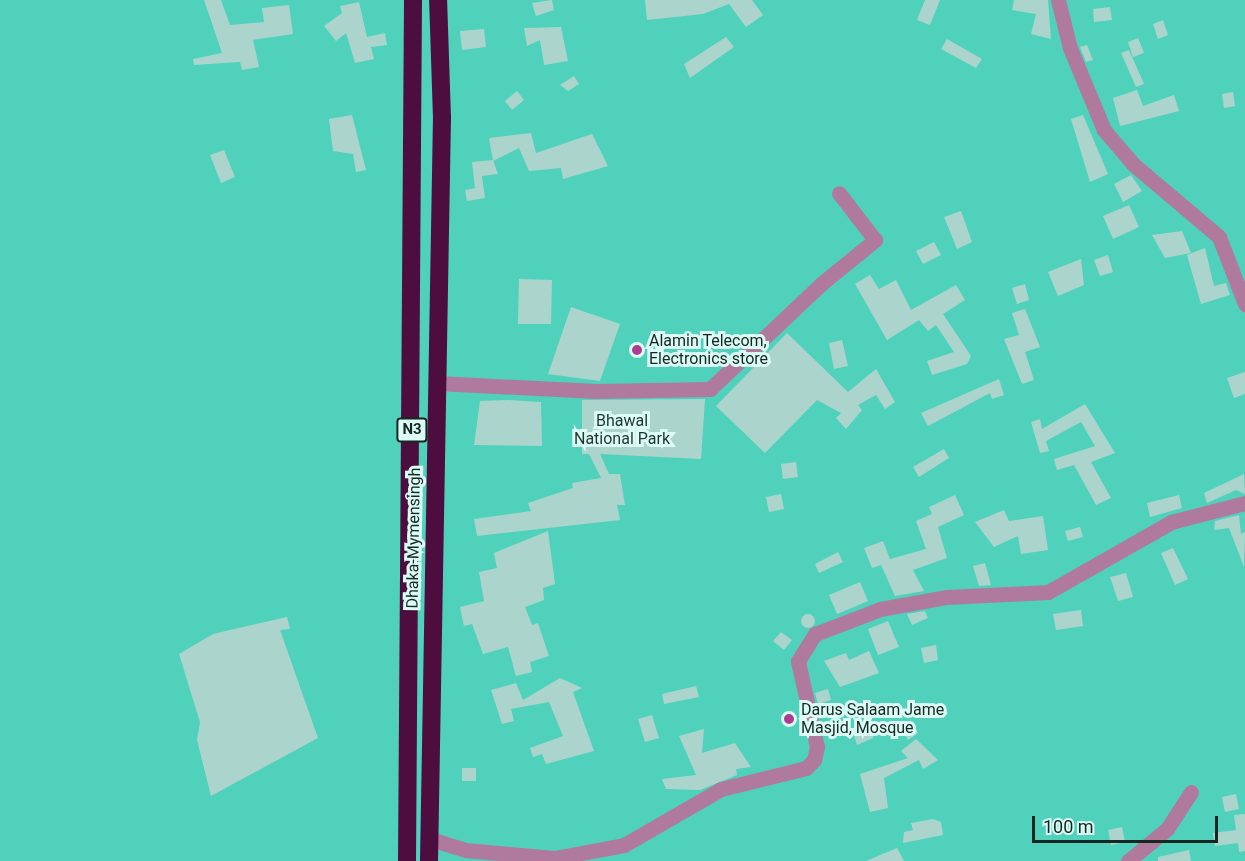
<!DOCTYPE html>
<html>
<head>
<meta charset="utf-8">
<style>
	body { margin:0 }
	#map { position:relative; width:1245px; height:861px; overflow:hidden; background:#c8f2e9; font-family:Roboto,sans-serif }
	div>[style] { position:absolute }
	.green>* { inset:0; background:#50d1bc }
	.building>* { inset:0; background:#abd5cc }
	.round { border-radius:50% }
	.minor>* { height:15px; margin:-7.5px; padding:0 7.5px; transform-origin:7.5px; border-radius:7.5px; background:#af7a9e }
	.highway>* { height:18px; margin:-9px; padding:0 9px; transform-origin:9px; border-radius:9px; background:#4d0d3e }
	.dots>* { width:16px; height:16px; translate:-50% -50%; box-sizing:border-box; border:3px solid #dcfdf6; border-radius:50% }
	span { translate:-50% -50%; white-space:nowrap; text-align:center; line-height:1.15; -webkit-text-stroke:6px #dcfdf6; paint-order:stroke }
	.shield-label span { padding:2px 4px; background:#dcfdf6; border:2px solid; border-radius:4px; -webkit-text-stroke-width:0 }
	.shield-label { font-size:15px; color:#162623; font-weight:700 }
	.poi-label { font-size:16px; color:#162623 }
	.left { translate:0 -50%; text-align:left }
	.park-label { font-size:16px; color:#1e3531 }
	.street-label { font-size:16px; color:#162623 }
	.scale { position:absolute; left:1032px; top:816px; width:186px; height:27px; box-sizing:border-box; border:3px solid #162623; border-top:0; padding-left:8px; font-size:18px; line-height:21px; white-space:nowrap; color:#162623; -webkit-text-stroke:4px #dcfdf6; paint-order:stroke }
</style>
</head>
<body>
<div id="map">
	<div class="green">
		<i style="clip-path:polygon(0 0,1245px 0,1245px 861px,0 861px)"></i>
	</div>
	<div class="building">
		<i style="clip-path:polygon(204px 0,221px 0,230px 25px,264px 22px,262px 8px,289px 5px,293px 34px,253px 40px,259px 67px,242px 70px,240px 62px,194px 65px,193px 59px,222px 53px)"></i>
		<i style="clip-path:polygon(552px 0,554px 10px,536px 16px,532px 3px)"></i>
		<i style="clip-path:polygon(645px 0,752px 0,763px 15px,746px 27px,729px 4px,703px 14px,647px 20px)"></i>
		<i style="clip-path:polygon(925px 0,940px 0,930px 25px,917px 20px)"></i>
		<i style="clip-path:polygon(1014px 0,1048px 0,1051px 39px,1031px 34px,1036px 14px,1012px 10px)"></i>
		<i style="clip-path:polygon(359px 2px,367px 37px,385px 33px,387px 45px,371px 47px,374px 59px,355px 63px,346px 33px,336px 41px,324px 26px,342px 13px,340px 6px)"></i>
		<i style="clip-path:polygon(1110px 7px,1112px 20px,1094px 22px,1093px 9px)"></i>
		<i style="clip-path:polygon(1163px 20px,1168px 35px,1158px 39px,1153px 24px)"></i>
		<i style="clip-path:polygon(561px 27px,568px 61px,544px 65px,540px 40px,527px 46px,524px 28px)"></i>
		<i style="clip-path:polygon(484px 29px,486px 47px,462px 50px,460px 31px)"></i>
		<i style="clip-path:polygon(726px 37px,734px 47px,690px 78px,684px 64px)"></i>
		<i style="clip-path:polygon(1138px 38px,1144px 53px,1133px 57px,1128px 42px)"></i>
		<i style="clip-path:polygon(947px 39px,982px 59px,976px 68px,941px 49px)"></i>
		<i style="clip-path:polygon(1087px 45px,1093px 60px,1086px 62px,1080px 47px)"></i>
		<i style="clip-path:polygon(1129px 50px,1144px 84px,1136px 87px,1121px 53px)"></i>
		<i style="clip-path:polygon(574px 76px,579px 84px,568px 91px,560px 85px)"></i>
		<i style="clip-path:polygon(1137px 90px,1143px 106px,1174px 95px,1179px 111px,1120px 126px,1113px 98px)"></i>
		<i style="clip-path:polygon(517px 91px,524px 100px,512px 110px,505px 101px)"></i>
		<i style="clip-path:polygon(1233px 92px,1235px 106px,1224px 108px,1222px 94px)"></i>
		<i style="clip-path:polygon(352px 115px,366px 170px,356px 172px,353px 154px,333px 151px,329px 119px)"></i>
		<i style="clip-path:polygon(1083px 115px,1108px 174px,1090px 182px,1071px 119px)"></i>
		<i style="clip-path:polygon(531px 133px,536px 153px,592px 134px,608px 166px,563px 179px,561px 168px,529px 171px,519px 148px,493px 161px,489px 138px)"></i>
		<i style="clip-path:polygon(224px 150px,235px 177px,221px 183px,210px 155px)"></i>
		<i style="clip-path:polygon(493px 160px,498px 174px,482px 176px,485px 198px,467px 201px,465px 190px,475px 188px,472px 162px)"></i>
		<i style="clip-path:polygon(1131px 175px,1142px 191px,1123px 202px,1114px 184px)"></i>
		<i style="clip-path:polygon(1129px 205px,1139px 227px,1113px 239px,1103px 216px)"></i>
		<i style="clip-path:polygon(961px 211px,972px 242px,957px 249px,944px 217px)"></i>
		<i style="clip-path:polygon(1182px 231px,1191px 253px,1165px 258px,1152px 235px)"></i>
		<i style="clip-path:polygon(934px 242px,941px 255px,923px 264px,916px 251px)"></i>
		<i style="clip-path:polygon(1205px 248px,1214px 286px,1226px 283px,1230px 295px,1201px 304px,1187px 255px)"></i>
		<i style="clip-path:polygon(1108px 255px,1113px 272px,1100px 276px,1094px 260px)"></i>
		<i style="clip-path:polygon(1081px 259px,1084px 285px,1058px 296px,1048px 272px)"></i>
		<i style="clip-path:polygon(870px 275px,879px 289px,896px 280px,911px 310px,956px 285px,965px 300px,943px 314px,971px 356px,967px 364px,932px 375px,927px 361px,954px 352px,936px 325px,928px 331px,919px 320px,887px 340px,855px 284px)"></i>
		<i style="clip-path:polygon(519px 279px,552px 280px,551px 324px,518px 324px)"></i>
		<i style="clip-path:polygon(1025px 284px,1029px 300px,1017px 304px,1012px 288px)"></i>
		<i style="clip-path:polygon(571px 307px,620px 324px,600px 381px,548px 374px)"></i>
		<i style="clip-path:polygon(1025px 309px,1040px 347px,1025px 352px,1034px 380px,1022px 384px,1004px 339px,1019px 335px,1012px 313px)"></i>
		<i style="clip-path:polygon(787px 333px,848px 392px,876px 369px,895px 402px,885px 409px,876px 395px,858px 405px,862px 410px,846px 429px,836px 418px,841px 413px,817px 400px,765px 453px,716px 406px)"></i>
		<i style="clip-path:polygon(842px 340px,848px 366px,834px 369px,829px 343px)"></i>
		<i style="clip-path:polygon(1245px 372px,1245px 394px,1234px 398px,1227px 378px)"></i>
		<i style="clip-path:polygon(999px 379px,1004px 395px,992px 399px,990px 393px,928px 426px,921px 413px)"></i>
		<i style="clip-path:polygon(705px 399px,701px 459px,600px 454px,609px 474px,620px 474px,625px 505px,617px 505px,620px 520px,477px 536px,474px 519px,531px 511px,528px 503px,573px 488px,572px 483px,601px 478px,589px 454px,582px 454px,582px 400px)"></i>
		<i style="clip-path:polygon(508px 400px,541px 402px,542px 446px,474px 445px,480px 401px)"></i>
		<i style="clip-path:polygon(1085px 404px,1115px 453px,1091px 462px,1111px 498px,1096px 505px,1074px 465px,1057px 470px,1054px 459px,1095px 446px,1081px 422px,1046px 441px,1049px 451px,1040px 453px,1031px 422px,1040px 419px,1042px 429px)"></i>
		<i style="clip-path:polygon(944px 449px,949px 458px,919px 477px,913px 467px)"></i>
		<i style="clip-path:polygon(796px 462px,798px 477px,783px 479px,781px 464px)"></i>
		<i style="clip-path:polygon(1244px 474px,1245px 494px,1236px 490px,1207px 503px,1204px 493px)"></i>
		<i style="clip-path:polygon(781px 494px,784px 509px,769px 512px,766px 497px)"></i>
		<i style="clip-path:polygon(955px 495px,964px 515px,938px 527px,947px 558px,913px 570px,924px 591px,895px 596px,881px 565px,872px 568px,864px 548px,883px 541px,890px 559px,926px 549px,916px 521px,932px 514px,929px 507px)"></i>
		<i style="clip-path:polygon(1179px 495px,1182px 508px,1150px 517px,1147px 503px)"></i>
		<i style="clip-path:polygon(1004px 510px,1009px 521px,1043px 516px,1048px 550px,1021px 554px,1018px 536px,994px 547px,975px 522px)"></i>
		<i style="clip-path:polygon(1239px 515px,1241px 534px,1245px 532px,1244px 567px,1229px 528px,1214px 530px,1215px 521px)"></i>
		<i style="clip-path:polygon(1080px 527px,1083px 537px,1068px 541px,1065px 531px)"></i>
		<i style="clip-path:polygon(548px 531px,555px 584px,543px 588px,544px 600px,525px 607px,532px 625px,538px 623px,549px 656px,530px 662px,532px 672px,516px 676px,508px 647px,483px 654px,472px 624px,464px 626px,460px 607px,484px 601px,479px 572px,497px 568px,494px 553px)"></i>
		<i style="clip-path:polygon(1173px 548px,1188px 579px,1175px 585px,1161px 553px)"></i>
		<i style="clip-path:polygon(838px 552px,843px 562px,819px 573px,815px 564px)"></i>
		<i style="clip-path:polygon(985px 563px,991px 585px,979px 586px,973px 566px)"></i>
		<i style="clip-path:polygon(1126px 573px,1133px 597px,1118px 601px,1110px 577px)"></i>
		<i style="clip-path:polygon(860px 582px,868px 601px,837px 614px,829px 595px)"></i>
		<i style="clip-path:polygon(1081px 610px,1083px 626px,1056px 630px,1053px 614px)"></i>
		<i style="clip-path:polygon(925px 611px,928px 618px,912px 625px,907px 614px)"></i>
		<i class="round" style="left:801px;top:614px;width:14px;height:14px"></i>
		<i style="clip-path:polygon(287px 617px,290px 629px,280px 630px,318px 738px,211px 796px,197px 740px,200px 722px,179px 654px,213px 634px)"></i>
		<i style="clip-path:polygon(888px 621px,899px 647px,878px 655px,868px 629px)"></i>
		<i style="clip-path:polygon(781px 632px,792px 640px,784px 650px,773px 641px)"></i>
		<i style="clip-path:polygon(936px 645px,938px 660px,924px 663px,921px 648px)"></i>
		<i style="clip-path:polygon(869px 651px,879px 673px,840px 687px,824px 661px,846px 653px,849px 660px)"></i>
		<i style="clip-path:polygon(560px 678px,582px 688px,573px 692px,594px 751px,546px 764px,542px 754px,533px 757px,530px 748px,563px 736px,549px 702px,511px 709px,514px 721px,502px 724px,491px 690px,516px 683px,523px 700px)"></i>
		<i style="clip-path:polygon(696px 686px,699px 697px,664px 704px,662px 694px)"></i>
		<i style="clip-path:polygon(828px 689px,831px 700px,818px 704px,815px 693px)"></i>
		<i style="clip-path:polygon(652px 715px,659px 738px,645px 742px,638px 719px)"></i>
		<i style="clip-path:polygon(912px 724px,918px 733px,908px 740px,902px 730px)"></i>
		<i style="clip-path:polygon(872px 727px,873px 738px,857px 745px,854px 735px)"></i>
		<i style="clip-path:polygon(704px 729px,702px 753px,735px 743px,751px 767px,736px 769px,737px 775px,700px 790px,666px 789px,662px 779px,696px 775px,679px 736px)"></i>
		<i style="clip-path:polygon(916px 739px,938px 760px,923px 769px,919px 760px,884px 778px,888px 808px,870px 812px,860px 774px,908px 758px,901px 751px)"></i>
		<i style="clip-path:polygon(462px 768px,476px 768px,476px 781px,462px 781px)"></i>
		<i style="clip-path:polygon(1236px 794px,1239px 809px,1225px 812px,1222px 797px)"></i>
		<i style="clip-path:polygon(1245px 814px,1245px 851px,1239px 852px,1238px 843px,1215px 846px,1213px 833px,1236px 830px,1234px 815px)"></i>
		<i style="clip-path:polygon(933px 819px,941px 822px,943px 835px,903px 843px,904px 832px,913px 830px,911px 823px)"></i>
		<i style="clip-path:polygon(1122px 827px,1125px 842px,1111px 845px,1108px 830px)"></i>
		<i style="clip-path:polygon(897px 848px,904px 861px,866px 861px)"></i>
		<i style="clip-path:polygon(1189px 850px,1191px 861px,1158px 861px,1158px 857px)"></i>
	</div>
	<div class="minor">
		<i style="left:1058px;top:0;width:49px;rotate:76deg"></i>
		<i style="left:1070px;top:48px;width:89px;rotate:67.5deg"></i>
		<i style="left:1104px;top:130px;width:45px;rotate:49.5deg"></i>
		<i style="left:1133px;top:164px;width:113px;rotate:40.3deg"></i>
		<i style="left:1219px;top:237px;width:72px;rotate:68.8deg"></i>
		<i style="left:437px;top:383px;width:159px;rotate:2.9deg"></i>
		<i style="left:596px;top:391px;width:114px;rotate:-1deg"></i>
		<i style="left:710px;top:389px;width:153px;rotate:-43.4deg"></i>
		<i style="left:821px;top:284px;width:70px;rotate:-39.2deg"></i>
		<i style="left:875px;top:240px;width:59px;rotate:-127.5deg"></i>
		<i style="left:430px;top:839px;width:37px;rotate:17deg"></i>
		<i style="left:465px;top:850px;width:89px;rotate:5.1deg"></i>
		<i style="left:554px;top:858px;width:71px;rotate:-10.5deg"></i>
		<i style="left:624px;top:845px;width:112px;rotate:-30deg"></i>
		<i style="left:721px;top:789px;width:88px;rotate:-13.9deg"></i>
		<i style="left:806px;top:768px;width:11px;rotate:-45deg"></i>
		<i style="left:814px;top:760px;width:13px;rotate:-77deg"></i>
		<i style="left:817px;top:747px;width:88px;rotate:-102.5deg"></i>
		<i style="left:798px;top:661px;width:32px;rotate:-58deg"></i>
		<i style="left:815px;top:634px;width:70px;rotate:-21deg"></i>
		<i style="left:880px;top:609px;width:68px;rotate:-10.2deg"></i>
		<i style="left:947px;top:597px;width:101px;rotate:-2.8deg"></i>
		<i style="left:1048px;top:592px;width:142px;rotate:-29.6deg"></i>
		<i style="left:1171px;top:522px;width:76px;rotate:-14.4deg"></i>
		<i style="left:1128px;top:861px;width:50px;rotate:-39.4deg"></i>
		<i style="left:1167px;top:829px;width:44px;rotate:-57deg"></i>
	</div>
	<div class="highway">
		<i style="left:407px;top:861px;width:861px;rotate:-89.6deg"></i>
		<i style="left:429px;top:861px;width:743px;rotate:-89deg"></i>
		<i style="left:442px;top:118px;width:118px;rotate:-91.9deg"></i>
	</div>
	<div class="dots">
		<i style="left:637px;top:350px;background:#b03b92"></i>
		<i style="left:789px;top:719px;background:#b03b92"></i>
	</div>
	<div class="shield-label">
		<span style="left:412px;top:430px">N3</span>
	</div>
	<div class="poi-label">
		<span class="left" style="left:649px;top:350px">Alamin Telecom,<br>Electronics store</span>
		<span class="left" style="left:801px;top:719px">Darus Salaam Jame<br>Masjid, Mosque</span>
	</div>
	<div class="park-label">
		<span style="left:622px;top:430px">Bhawal<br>National Park</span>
	</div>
	<div class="street-label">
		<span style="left:414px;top:538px;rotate:-89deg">Dhaka-Mymensingh</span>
	</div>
	<div class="scale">100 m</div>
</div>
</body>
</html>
